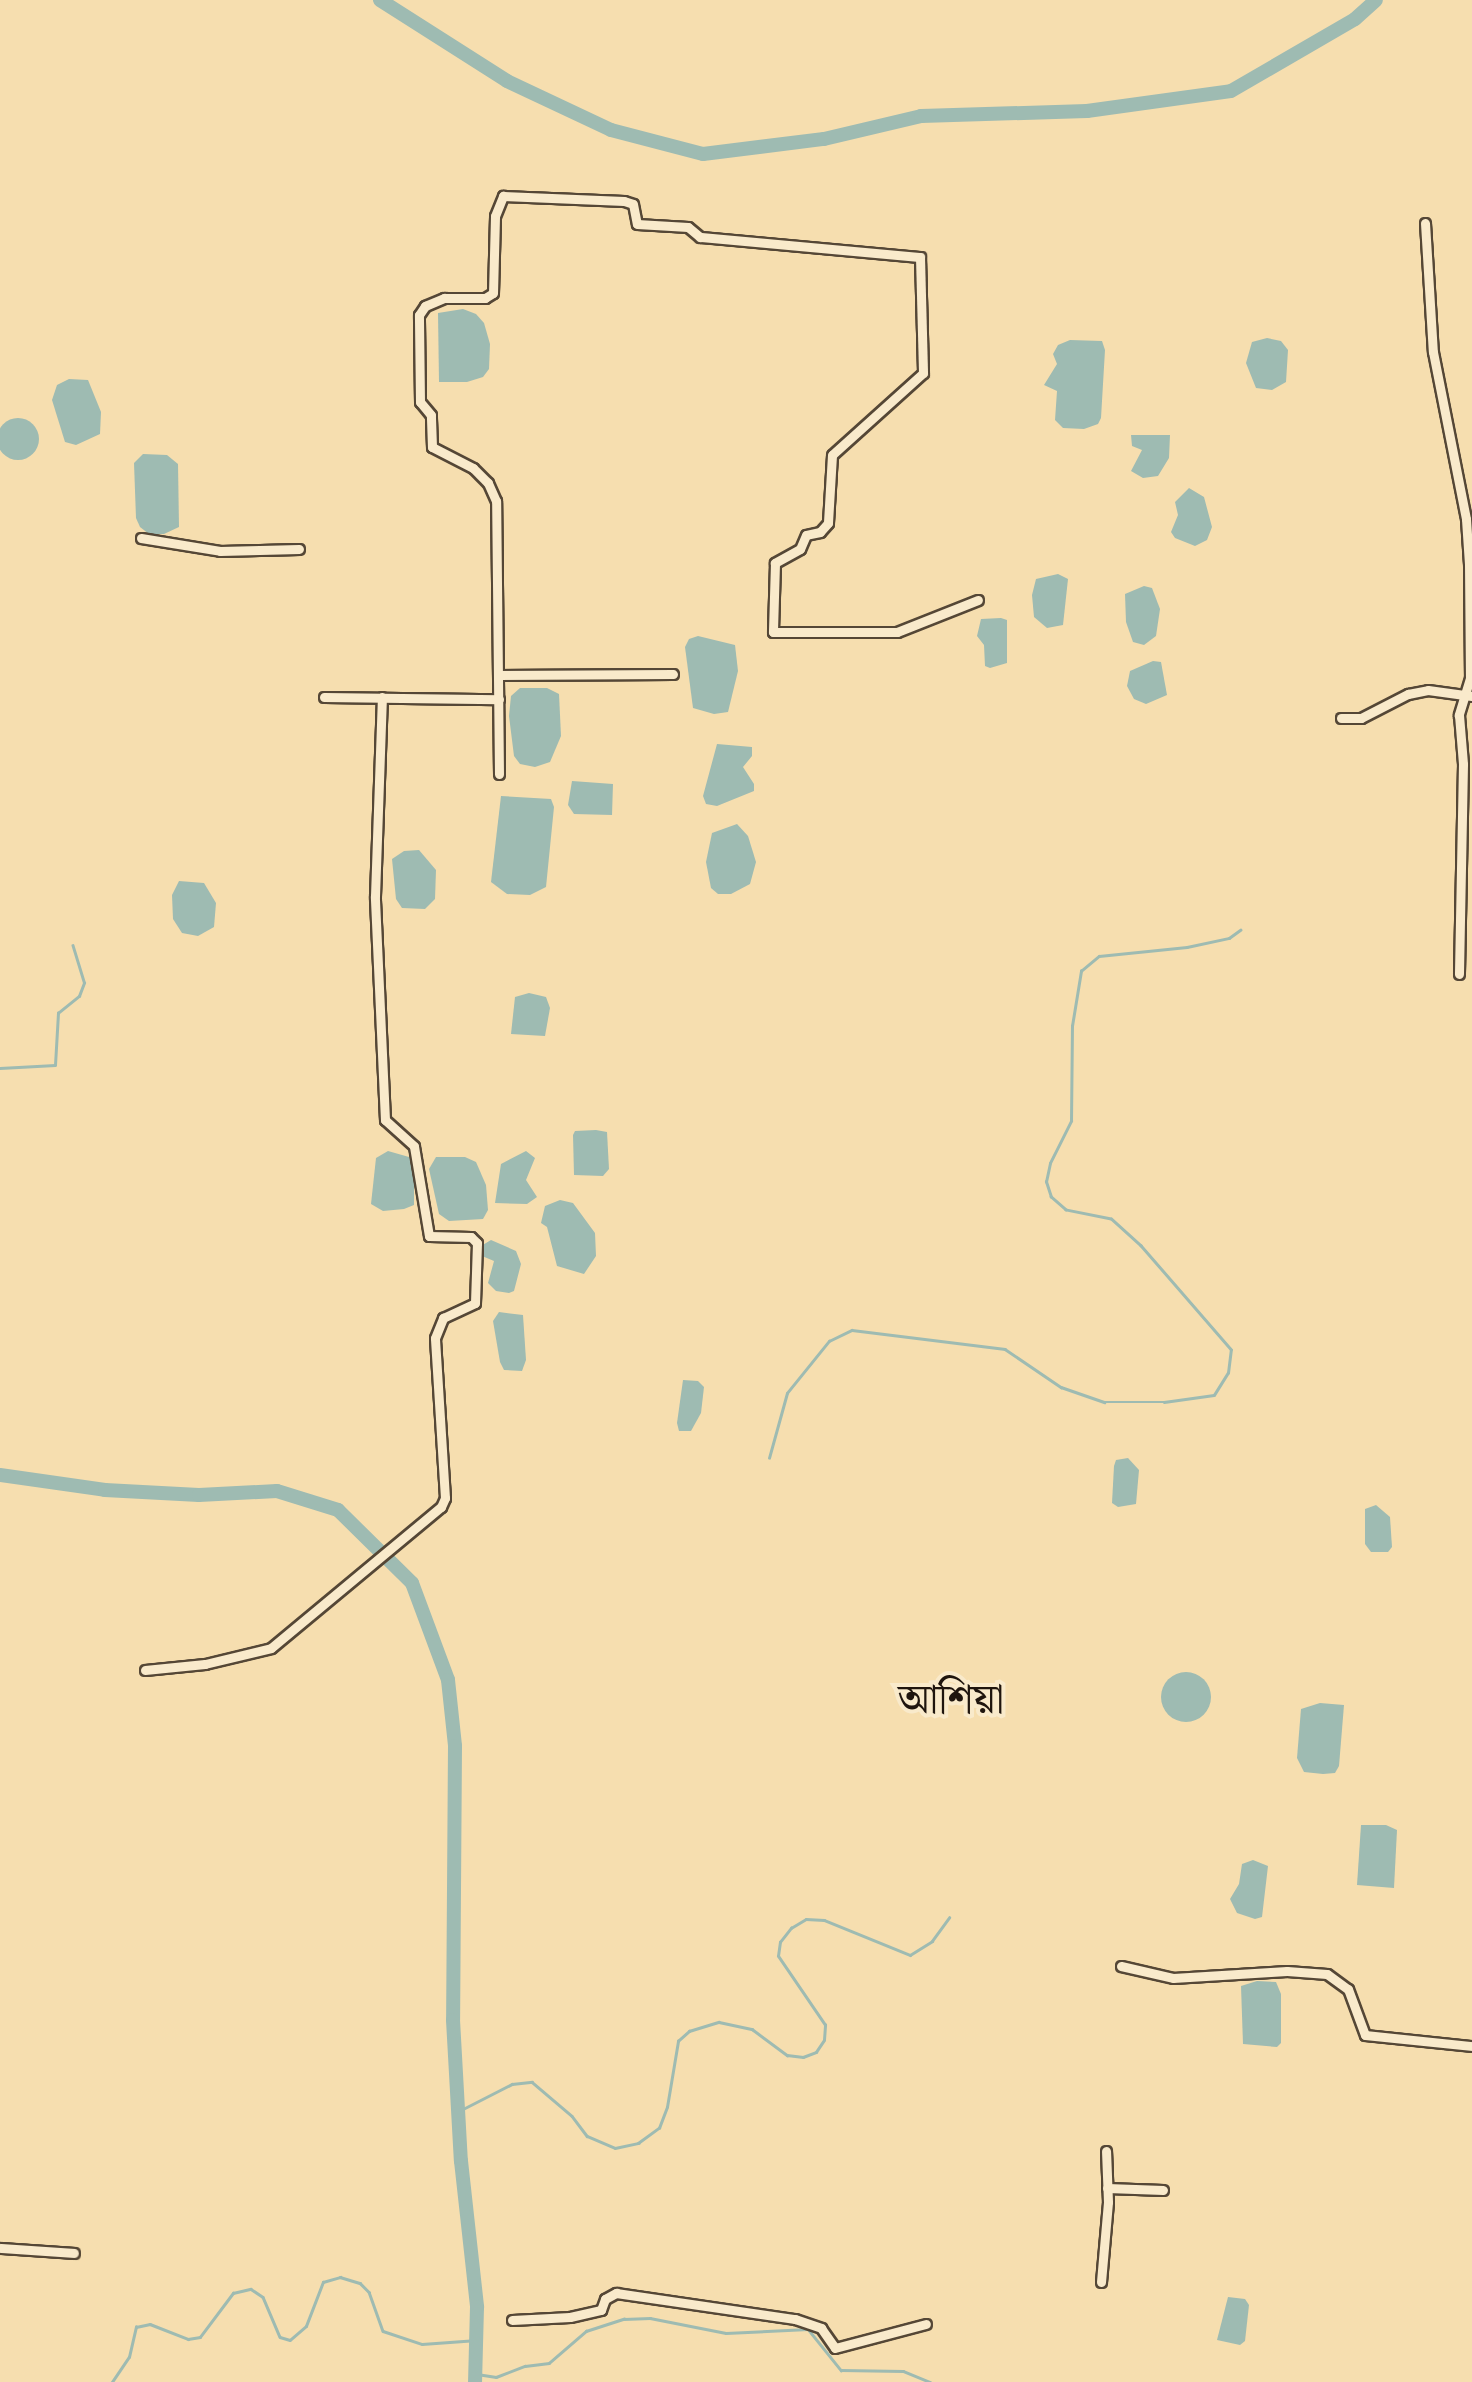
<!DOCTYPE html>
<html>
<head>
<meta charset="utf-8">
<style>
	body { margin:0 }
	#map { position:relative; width:1472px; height:2382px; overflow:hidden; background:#f6deaf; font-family:"Old Standard TT","Noto Serif Bengali",serif }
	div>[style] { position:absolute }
	.water>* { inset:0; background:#9ebbb2 }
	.round { border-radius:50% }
	.stream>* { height:2.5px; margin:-1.25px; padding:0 1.25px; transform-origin:1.25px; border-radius:1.25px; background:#9ebbb2 }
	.river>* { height:14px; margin:-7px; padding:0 7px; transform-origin:7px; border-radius:7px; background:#9ebbb2 }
	.roads { filter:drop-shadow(2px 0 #554736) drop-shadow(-2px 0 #554736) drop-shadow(0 2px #554736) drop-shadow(0 -2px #554736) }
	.street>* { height:9px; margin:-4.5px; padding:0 4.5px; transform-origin:4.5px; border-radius:4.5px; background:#f9eacb }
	span { translate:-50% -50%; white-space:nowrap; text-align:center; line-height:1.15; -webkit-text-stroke:8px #f9eacb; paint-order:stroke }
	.quarter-label { font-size:42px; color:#1f150e }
</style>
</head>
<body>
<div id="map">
	<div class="water">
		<i style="clip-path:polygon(463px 309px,476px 314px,484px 323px,490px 344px,489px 369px,483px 377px,467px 382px,439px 382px,438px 313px)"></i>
		<i style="clip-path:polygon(1267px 338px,1281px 341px,1288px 350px,1286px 382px,1272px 390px,1256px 388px,1246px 363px,1252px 342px)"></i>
		<i style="clip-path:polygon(1070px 340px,1102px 341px,1105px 350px,1101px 418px,1098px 424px,1084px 429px,1063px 428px,1055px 420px,1057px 391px,1044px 385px,1057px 364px,1053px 354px,1058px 345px)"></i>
		<i style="clip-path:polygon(69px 379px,88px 380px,101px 412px,100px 434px,76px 445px,65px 442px,52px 400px,57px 385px)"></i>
		<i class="round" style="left:-3px;top:418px;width:42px;height:42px"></i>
		<i style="clip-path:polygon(1131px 435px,1170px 435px,1169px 458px,1158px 476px,1143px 478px,1131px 471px,1142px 450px,1132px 446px)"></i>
		<i style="clip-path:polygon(143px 454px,167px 455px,178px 464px,179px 527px,164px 534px,149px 534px,140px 527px,136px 518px,134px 463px)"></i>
		<i style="clip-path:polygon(1189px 488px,1204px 497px,1212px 527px,1207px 540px,1195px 546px,1175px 538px,1171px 532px,1178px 515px,1175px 502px)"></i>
		<i style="clip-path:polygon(1058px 574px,1068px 579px,1063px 625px,1047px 628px,1034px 617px,1032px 595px,1036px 579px)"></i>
		<i style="clip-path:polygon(1144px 586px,1152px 588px,1160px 609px,1156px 636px,1144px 645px,1133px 642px,1126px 622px,1125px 594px)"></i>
		<i style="clip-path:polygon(1001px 618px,1007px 620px,1007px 663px,990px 668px,985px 666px,984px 645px,977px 636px,981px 619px)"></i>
		<i style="clip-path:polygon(698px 636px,735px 645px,738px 671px,728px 712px,714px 714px,693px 708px,685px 647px,689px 639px)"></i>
		<i style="clip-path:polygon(1153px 661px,1161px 662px,1167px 695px,1146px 704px,1134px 699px,1127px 686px,1130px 671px)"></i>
		<i style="clip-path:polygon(520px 688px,547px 688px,559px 694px,561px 736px,550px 762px,535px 767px,520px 764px,514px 756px,509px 716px,511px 696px)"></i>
		<i style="clip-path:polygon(717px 744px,752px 747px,752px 756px,743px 767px,754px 784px,754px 791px,717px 806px,706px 804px,703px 796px)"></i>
		<i style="clip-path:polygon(572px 781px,613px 784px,612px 815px,574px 814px,568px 805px)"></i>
		<i style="clip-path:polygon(501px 796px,551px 799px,554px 807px,546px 887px,530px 895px,507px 894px,491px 882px)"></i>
		<i style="clip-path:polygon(737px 824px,748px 836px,756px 862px,750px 884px,731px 894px,718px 894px,711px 888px,706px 862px,712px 833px)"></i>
		<i style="clip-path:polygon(419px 850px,436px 870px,435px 899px,425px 909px,402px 908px,396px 899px,392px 859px,404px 851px)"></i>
		<i style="clip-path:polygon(179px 881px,204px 883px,216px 903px,214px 927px,198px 936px,182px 933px,173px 919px,172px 895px)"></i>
		<i style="clip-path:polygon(529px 993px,546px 997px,550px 1008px,545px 1036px,511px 1034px,515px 997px)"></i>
		<i style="clip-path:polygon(596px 1130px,607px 1132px,609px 1169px,603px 1176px,574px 1175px,573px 1135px,575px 1131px)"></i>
		<i style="clip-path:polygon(388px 1151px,409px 1157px,414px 1168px,414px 1205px,404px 1209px,383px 1211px,371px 1204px,376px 1158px)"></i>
		<i style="clip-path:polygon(526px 1151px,535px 1158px,526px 1180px,537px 1197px,527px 1204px,495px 1203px,501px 1164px)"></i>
		<i style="clip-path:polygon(436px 1157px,465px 1157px,476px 1162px,486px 1185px,488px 1210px,483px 1219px,449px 1221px,439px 1214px,429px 1169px)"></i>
		<i style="clip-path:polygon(560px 1200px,573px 1203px,595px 1233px,596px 1256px,584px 1274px,557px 1266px,547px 1227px,541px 1223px,545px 1206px)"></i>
		<i style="clip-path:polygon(491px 1240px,516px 1251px,521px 1264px,514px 1291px,509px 1293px,496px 1291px,488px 1283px,494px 1261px,482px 1256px,481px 1246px)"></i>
		<i style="clip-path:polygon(499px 1312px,523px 1315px,526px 1360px,522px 1371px,504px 1370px,500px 1362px,493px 1321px)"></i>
		<i style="clip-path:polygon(683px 1380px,698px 1381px,704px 1387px,701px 1413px,691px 1431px,679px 1431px,677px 1423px)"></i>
		<i style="clip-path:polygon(1128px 1458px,1139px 1470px,1136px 1504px,1118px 1507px,1112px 1503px,1114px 1466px,1116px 1460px)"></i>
		<i style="clip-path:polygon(1376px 1505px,1390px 1517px,1392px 1547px,1388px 1552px,1371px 1552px,1365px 1544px,1365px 1509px)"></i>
		<i class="round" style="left:1161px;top:1672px;width:50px;height:50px"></i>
		<i style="clip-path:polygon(1320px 1703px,1344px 1705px,1339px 1766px,1335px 1773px,1323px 1774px,1304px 1772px,1297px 1758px,1301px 1709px)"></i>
		<i style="clip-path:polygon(1361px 1825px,1386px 1825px,1397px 1830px,1394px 1888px,1357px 1885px)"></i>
		<i style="clip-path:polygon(1253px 1860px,1268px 1866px,1262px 1917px,1255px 1919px,1237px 1913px,1230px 1899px,1239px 1884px,1242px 1864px)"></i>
		<i style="clip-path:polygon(1257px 1981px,1276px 1982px,1281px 1994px,1281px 2043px,1277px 2047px,1243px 2044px,1241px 1986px)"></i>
		<i style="clip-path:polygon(1228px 2297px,1245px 2299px,1249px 2305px,1245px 2341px,1240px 2345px,1217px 2340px)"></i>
	</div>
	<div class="stream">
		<i style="left:0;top:1068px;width:55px;rotate:-3.1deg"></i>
		<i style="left:55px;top:1065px;width:52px;rotate:-86.7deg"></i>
		<i style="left:58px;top:1013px;width:27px;rotate:-39deg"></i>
		<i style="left:79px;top:996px;width:14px;rotate:-69deg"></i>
		<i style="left:84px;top:983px;width:39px;rotate:-107deg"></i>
		<i style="left:769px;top:1458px;width:67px;rotate:-74.5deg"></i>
		<i style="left:787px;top:1393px;width:67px;rotate:-51.1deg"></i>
		<i style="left:829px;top:1341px;width:25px;rotate:-26deg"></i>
		<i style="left:852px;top:1330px;width:154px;rotate:7.1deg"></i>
		<i style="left:1005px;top:1349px;width:68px;rotate:34.2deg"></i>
		<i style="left:1061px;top:1387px;width:46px;rotate:19.2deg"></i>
		<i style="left:1104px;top:1402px;width:60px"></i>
		<i style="left:1164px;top:1402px;width:50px;rotate:-8deg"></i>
		<i style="left:1214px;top:1395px;width:26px;rotate:-58deg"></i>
		<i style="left:1228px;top:1373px;width:23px;rotate:-83deg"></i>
		<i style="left:1231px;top:1350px;width:138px;rotate:-130.9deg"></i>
		<i style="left:1141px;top:1246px;width:40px;rotate:-138deg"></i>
		<i style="left:1111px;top:1219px;width:46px;rotate:-168.7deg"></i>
		<i style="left:1066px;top:1210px;width:20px;rotate:-139deg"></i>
		<i style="left:1051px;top:1197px;width:16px;rotate:-108deg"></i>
		<i style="left:1046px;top:1182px;width:19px;rotate:-78deg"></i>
		<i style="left:1050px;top:1163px;width:47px;rotate:-63.4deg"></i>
		<i style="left:1071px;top:1121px;width:95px;rotate:-89.4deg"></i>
		<i style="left:1072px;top:1026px;width:56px;rotate:-80.7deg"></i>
		<i style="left:1081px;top:971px;width:23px;rotate:-40deg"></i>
		<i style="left:1099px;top:956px;width:88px;rotate:-5.8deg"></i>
		<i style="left:1187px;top:947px;width:43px;rotate:-12.1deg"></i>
		<i style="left:1229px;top:938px;width:14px;rotate:-36deg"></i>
		<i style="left:461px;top:2110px;width:57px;rotate:-27deg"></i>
		<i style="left:512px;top:2084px;width:20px;rotate:-6deg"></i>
		<i style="left:532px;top:2082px;width:52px;rotate:40.4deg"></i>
		<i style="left:572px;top:2116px;width:25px;rotate:53deg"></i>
		<i style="left:587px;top:2136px;width:30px;rotate:23deg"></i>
		<i style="left:615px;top:2148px;width:24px;rotate:-12deg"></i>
		<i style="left:638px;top:2143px;width:26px;rotate:-36deg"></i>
		<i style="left:659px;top:2128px;width:22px;rotate:-69deg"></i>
		<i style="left:667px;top:2107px;width:67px;rotate:-80.5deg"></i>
		<i style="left:678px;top:2041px;width:15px;rotate:-42deg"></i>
		<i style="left:689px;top:2031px;width:31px;rotate:-17deg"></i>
		<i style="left:719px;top:2022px;width:34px;rotate:12deg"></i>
		<i style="left:752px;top:2029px;width:44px;rotate:36.6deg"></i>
		<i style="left:787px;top:2055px;width:16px;rotate:7deg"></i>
		<i style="left:803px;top:2057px;width:14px;rotate:-21deg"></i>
		<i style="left:816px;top:2052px;width:14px;rotate:-56deg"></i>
		<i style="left:824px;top:2040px;width:15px;rotate:-86deg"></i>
		<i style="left:825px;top:2025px;width:83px;rotate:-124.3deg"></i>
		<i style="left:778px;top:1956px;width:14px;rotate:-82deg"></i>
		<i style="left:780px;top:1942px;width:18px;rotate:-52deg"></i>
		<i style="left:791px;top:1928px;width:17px;rotate:-31deg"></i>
		<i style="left:806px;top:1919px;width:18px;rotate:3deg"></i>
		<i style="left:824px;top:1920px;width:93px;rotate:22.1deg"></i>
		<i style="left:910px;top:1955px;width:26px;rotate:-32deg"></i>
		<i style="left:932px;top:1941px;width:29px;rotate:-54deg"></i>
		<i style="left:477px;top:2374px;width:19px;rotate:9deg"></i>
		<i style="left:496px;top:2377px;width:31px;rotate:-21deg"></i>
		<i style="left:525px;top:2366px;width:24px;rotate:-7deg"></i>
		<i style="left:549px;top:2363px;width:49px;rotate:-40.9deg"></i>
		<i style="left:586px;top:2331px;width:40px;rotate:-18deg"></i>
		<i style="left:624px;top:2319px;width:26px;rotate:-2deg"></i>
		<i style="left:650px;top:2318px;width:77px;rotate:11.2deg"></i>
		<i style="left:726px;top:2333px;width:82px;rotate:-2.8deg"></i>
		<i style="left:808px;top:2329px;width:53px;rotate:51.2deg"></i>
		<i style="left:841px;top:2370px;width:62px;rotate:0.9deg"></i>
		<i style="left:903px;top:2371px;width:29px;rotate:22deg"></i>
		<i style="left:112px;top:2382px;width:30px;rotate:-56deg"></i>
		<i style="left:129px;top:2357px;width:31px;rotate:-77deg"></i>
		<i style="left:136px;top:2327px;width:14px;rotate:-12deg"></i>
		<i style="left:150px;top:2324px;width:41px;rotate:21.5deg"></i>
		<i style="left:188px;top:2339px;width:12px;rotate:-9deg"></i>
		<i style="left:200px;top:2337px;width:55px;rotate:-53.1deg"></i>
		<i style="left:233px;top:2293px;width:18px;rotate:-13deg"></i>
		<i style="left:251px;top:2289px;width:14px;rotate:34deg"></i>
		<i style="left:263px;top:2297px;width:43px;rotate:67deg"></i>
		<i style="left:280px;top:2337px;width:10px;rotate:17deg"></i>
		<i style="left:290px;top:2340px;width:21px;rotate:-41deg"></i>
		<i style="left:306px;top:2326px;width:47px;rotate:-68.9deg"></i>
		<i style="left:323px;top:2282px;width:18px;rotate:-16deg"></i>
		<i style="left:340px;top:2277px;width:21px;rotate:17deg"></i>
		<i style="left:360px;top:2283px;width:13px;rotate:45deg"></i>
		<i style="left:369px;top:2292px;width:41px;rotate:70.3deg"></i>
		<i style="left:383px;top:2331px;width:41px;rotate:18.4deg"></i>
		<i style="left:422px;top:2344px;width:55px;rotate:-4.2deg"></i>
	</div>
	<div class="river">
		<i style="left:380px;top:0;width:151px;rotate:32.5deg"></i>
		<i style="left:507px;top:81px;width:115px;rotate:25.2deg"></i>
		<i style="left:611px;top:130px;width:95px;rotate:14.6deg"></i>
		<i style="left:703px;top:154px;width:122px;rotate:-7.1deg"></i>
		<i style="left:824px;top:139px;width:100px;rotate:-13.3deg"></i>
		<i style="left:921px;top:116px;width:166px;rotate:-1.7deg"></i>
		<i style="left:1087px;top:111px;width:145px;rotate:-7.9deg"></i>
		<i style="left:1231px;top:91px;width:143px;rotate:-30.1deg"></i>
		<i style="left:1355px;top:19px;width:28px;rotate:-42deg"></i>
		<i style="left:0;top:1475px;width:106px;rotate:8.1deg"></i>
		<i style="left:105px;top:1490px;width:94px;rotate:3deg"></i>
		<i style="left:199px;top:1495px;width:78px;rotate:-2.9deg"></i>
		<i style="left:277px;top:1491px;width:64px;rotate:17.3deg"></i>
		<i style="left:338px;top:1510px;width:104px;rotate:44.6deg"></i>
		<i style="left:412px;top:1583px;width:103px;rotate:69.6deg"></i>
		<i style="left:448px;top:1680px;width:66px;rotate:83.9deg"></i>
		<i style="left:455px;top:1746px;width:274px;rotate:90.4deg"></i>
		<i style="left:453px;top:2020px;width:141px;rotate:86.8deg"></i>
		<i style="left:461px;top:2161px;width:147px;rotate:83.7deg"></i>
		<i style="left:477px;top:2307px;width:75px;rotate:91.5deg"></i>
	</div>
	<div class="roads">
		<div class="street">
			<i style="left:1425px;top:223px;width:129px;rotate:86.5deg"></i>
			<i style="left:1433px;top:352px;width:170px;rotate:78.8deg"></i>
			<i style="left:1466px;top:519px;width:45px;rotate:86.2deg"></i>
			<i style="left:1469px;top:564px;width:114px;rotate:89.5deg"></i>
			<i style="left:1470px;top:678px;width:39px;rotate:107deg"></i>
			<i style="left:1459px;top:715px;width:49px;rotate:85.3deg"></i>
			<i style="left:1463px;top:764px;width:210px;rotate:91.1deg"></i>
			<i style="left:141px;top:538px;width:80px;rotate:9.3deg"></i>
			<i style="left:220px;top:551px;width:79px;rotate:-1.5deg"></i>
			<i style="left:498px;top:675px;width:175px;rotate:-0.3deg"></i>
			<i style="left:324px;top:697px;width:175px;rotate:0.7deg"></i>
			<i style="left:1341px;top:718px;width:20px"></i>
			<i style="left:1361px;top:718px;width:53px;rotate:-27.1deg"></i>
			<i style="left:1408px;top:694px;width:20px;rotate:-11deg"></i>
			<i style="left:1428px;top:690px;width:44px;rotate:7.8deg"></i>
			<i style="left:499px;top:774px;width:273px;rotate:-90.6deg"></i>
			<i style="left:496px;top:501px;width:20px;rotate:-114deg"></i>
			<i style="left:488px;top:483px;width:21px;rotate:-135deg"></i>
			<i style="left:473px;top:468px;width:46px;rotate:-152.9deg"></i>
			<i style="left:432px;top:447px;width:32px;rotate:-92deg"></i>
			<i style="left:431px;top:415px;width:17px;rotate:-130deg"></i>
			<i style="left:420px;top:402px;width:87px;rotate:-90.7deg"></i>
			<i style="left:419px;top:315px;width:11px;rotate:-56deg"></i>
			<i style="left:425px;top:306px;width:21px;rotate:-23deg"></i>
			<i style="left:444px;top:298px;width:41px"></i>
			<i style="left:485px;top:298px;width:9px;rotate:-32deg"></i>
			<i style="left:493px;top:293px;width:77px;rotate:-88.5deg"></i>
			<i style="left:495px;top:216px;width:22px;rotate:-68deg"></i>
			<i style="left:503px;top:196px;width:121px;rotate:2.4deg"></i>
			<i style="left:624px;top:201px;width:9px;rotate:18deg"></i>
			<i style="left:633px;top:204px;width:20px;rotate:79deg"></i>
			<i style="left:637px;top:224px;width:51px;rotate:3.4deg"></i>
			<i style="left:688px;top:227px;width:16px;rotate:40deg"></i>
			<i style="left:700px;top:237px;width:221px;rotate:5.2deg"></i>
			<i style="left:920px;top:257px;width:116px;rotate:88.5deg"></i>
			<i style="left:923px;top:373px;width:122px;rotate:138deg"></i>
			<i style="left:832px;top:455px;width:68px;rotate:93.4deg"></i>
			<i style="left:828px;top:523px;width:12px;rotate:132deg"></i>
			<i style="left:820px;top:532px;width:14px;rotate:168deg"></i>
			<i style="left:806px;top:535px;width:15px;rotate:113deg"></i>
			<i style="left:800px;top:549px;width:29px;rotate:151deg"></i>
			<i style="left:775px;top:563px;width:69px;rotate:91.7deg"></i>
			<i style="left:773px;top:632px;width:124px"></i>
			<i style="left:897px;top:632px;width:87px;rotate:-21.6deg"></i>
			<i style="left:145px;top:1670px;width:60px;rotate:-5.7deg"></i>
			<i style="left:205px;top:1664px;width:68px;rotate:-13.6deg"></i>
			<i style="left:271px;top:1648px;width:221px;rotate:-39.7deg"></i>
			<i style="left:441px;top:1507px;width:10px;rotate:-66deg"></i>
			<i style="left:445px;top:1498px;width:160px;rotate:-93.6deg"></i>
			<i style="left:435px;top:1338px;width:22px;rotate:-68deg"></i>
			<i style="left:443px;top:1318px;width:35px;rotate:-25deg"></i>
			<i style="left:475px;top:1303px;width:60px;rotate:-88.1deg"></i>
			<i style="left:477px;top:1243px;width:8px;rotate:-135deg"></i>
			<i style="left:471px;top:1237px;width:42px;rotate:-178.6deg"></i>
			<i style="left:429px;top:1236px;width:91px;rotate:-99.5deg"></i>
			<i style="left:414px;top:1146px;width:39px;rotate:-138deg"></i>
			<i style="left:385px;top:1120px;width:224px;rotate:-92.6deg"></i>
			<i style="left:375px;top:896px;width:199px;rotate:-88deg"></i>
			<i style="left:1121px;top:1966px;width:53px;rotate:13deg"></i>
			<i style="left:1173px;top:1978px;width:114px;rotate:-3.5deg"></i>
			<i style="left:1287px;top:1971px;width:40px;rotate:4.3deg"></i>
			<i style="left:1327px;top:1974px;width:26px;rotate:36deg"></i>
			<i style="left:1348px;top:1989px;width:49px;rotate:69.7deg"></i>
			<i style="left:1365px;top:2035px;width:108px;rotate:5.9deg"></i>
			<i style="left:1107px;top:2188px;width:56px;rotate:2deg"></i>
			<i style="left:0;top:2248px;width:74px;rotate:3.9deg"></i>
			<i style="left:1101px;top:2282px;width:80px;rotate:-85deg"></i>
			<i style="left:1108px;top:2202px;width:51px;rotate:-92.2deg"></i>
			<i style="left:512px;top:2320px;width:58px;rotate:-3deg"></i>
			<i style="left:570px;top:2317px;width:32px;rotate:-13deg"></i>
			<i style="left:601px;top:2310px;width:12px;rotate:-70deg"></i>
			<i style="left:605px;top:2299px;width:13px;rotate:-29deg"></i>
			<i style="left:616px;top:2293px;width:181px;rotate:8.3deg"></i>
			<i style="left:795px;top:2319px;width:28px;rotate:19deg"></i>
			<i style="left:821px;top:2328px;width:24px;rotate:55deg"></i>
			<i style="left:835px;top:2348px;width:94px;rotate:-14.8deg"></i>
		</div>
	</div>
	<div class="quarter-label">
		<span style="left:951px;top:1702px">আশিয়া</span>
	</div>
</div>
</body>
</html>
